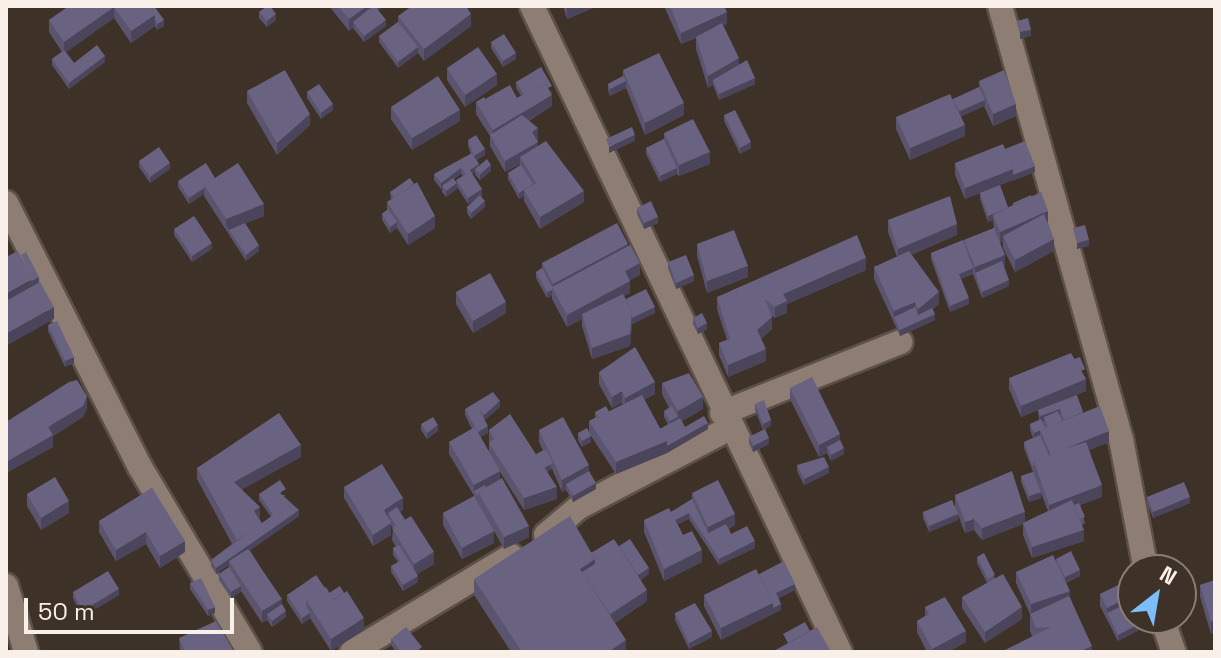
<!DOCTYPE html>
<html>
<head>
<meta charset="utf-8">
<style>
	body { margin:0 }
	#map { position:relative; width:1221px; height:658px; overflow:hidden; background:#3e3127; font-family:"Space Grotesk",sans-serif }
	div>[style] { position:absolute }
	.roads { filter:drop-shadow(2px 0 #5c5048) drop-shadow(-2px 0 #5c5048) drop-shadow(0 2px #5c5048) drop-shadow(0 -2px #5c5048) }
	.minor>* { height:24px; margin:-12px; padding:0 12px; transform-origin:12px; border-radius:12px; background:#8d7d72 }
	.wall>* { inset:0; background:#5a546e }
	.shaded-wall>* { inset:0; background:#4a455a }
	.building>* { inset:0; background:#696280 }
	span { translate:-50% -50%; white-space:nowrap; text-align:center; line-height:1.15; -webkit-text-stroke:6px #3e3127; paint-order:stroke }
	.frame { position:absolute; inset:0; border:8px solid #faf0ea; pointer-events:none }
	.north { position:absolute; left:1117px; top:554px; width:80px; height:80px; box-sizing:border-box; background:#3e3127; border:2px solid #897d75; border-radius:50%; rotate:31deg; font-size:22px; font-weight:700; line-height:32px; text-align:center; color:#faf0ea }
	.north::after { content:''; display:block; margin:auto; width:28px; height:36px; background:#7cbef9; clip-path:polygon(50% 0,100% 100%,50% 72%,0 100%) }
	.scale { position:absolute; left:24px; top:598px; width:210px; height:36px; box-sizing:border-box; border:4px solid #faf0ea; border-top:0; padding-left:10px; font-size:24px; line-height:28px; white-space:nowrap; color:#faf0ea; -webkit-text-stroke:6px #3e3127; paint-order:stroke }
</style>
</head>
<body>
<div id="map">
	<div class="roads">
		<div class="minor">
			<i style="left:532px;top:6px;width:716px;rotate:64.51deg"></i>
			<i style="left:1000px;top:6px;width:450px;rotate:74.4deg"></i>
			<i style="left:1121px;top:439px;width:133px;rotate:79.2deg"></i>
			<i style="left:6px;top:203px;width:296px;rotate:63.1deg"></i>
			<i style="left:140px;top:467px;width:215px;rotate:59.3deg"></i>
			<i style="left:722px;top:413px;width:192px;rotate:-21.7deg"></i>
			<i style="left:546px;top:535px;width:43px;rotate:-40.3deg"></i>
			<i style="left:579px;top:507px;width:170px;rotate:-27.6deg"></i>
			<i style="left:6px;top:586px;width:69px;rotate:73.1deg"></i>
			<i style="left:1162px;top:618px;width:36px;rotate:71deg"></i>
			<i style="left:352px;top:652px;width:186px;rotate:-31.1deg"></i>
		</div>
	</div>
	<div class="wall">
		<i style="clip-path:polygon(69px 6px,154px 6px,164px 26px,157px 30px,155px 26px,131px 43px,114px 18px,66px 52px,74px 63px,105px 62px,69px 89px,52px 65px,52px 59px,62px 52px,49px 32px,49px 20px)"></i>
		<i style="clip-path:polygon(329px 6px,384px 6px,378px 10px,386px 26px,364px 42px,353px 28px,349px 31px)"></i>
		<i style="clip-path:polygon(563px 6px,598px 6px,567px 19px)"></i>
		<i style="clip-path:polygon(664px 6px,724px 6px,727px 24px,723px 25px,739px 65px,755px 84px,719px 100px,713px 85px,708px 88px,696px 49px,696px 38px,681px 44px)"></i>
		<i style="clip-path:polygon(259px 12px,276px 20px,267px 27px,259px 18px)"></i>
		<i style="clip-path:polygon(398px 16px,471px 26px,424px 61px,418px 53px,398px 68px,379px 42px,379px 36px,398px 22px)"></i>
		<i style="clip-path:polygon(491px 42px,516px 59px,503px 67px,491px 48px)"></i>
		<i style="clip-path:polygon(447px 68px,497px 85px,465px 107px,447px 80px)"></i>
		<i style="clip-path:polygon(623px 70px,684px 115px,645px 135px,626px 88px,610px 96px,608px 90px,608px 84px,623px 76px)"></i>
		<i style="clip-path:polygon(979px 81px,1016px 116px,993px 126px,984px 106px,961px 116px,965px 136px,910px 160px,896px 129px,896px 117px,953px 99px,979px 88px)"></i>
		<i style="clip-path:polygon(516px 82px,552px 92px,551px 93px,552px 106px,529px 121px,538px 140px,537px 141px,538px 146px,584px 202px,540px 229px,524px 201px,524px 196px,519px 199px,508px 179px,508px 173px,520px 165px,520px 164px,505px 172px,490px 146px,490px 136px,476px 114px,476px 102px,485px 99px,517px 98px,521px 96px,516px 88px)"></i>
		<i style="clip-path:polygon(247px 91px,310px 125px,277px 155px,247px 103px)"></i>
		<i style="clip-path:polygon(307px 92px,333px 110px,321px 119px,307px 98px)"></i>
		<i style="clip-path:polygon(391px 107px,460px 121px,412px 150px,391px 119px)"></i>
		<i style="clip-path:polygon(724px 115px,751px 148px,740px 154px,724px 121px)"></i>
		<i style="clip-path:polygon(664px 133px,710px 164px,679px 176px,677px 174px,660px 182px,646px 154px,646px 148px,664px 139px)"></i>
		<i style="clip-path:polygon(evenodd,468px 140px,485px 155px,477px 160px,479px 166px,491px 171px,480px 180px,475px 175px,475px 172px,472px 174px,482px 195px,481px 196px,485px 207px,471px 219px,467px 213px,467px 207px,475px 200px,468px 204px,457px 187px,457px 189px,446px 197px,442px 192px,442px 188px,441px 189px,434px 180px,434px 174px,471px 154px,468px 146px,468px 140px,461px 174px,463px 176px,456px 182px,454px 179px,461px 174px)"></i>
		<i style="clip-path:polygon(1005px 149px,1035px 172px,1000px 185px,1008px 207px,1013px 205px,1013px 203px,1048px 222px,1047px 223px,1054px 251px,1015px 272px,1003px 248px,1003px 242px,1000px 243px,1005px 266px,1004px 267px,1009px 286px,982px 298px,973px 274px,961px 279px,969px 304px,950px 312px,931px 259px,931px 253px,994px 228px,993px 220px,988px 222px,980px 199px,980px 193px,965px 199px,955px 175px,955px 163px)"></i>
		<i style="clip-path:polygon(139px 161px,170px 169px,150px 183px,139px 167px)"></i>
		<i style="clip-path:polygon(215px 178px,264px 216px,245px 223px,259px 251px,246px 261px,204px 196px,204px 194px,189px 204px,178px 187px,178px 181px)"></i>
		<i style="clip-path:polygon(390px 192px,435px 228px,408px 245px,397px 228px,390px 233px,382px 220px,382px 214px,387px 210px,387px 202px,391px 200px)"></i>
		<i style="clip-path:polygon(637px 208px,658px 223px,644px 229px,637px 214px)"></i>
		<i style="clip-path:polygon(888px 220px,957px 235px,911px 255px,939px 304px,933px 309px,935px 320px,900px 336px,874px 279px,874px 267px,897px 257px,888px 232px)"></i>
		<i style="clip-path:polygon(174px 229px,212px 249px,192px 262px,174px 235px)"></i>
		<i style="clip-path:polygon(697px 244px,748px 277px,707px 293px,697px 256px)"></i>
		<i style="clip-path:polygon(628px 246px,640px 275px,630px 280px,630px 293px,624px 296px,626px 299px,655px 313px,632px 324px,630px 346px,592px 359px,582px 326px,582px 319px,567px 327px,552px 299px,552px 296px,547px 298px,536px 278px,536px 272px,542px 268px,542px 263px)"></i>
		<i style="clip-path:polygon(668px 262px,694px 281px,676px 289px,668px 268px)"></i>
		<i style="clip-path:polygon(866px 270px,787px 304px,787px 313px,775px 318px,772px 316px,772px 329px,761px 339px,766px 361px,728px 377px,719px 355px,719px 343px,727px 340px,717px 309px,717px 297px)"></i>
		<i style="clip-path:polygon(456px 292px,506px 313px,473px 333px,456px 304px)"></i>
		<i style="clip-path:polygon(693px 318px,707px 329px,698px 334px,693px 324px)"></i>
		<i style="clip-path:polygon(48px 325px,74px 363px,65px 367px,48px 331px)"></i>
		<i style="clip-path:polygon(599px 372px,655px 394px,644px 400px,660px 429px,668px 424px,664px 417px,664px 411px,669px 408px,662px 394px,662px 383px,703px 409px,682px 421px,685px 427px,708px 429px,667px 453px,616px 474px,591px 436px,591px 442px,582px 447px,578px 440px,578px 433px,589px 432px,589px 421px,595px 418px,595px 412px,609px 412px,623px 405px,622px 403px,612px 408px,599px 384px)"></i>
		<i style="clip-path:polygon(1084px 376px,1086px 391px,1062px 401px,1083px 413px,1109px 442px,1089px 450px,1102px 497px,1080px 505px,1085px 523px,1082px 525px,1084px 541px,1032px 558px,1023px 535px,1023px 524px,982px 540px,974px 530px,965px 533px,958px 515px,958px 520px,929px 532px,923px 518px,923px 512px,955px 506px,955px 495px,1025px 522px,1048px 511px,1041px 493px,1041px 498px,1029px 502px,1021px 482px,1021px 476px,1033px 472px,1024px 448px,1024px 442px,1033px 438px,1030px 430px,1030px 424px,1039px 420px,1038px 410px,1021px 417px,1009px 389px,1009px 378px,1085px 376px)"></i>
		<i style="clip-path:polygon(790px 388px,840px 440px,844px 454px,831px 461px,827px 453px,819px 457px,790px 399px)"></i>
		<i style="clip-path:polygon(755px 404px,771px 426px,765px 429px,769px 444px,753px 452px,749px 443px,749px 437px,763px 430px,755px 410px)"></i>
		<i style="clip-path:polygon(500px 407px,484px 420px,488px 433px,480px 437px,489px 452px,489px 430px,536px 455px,543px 451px,539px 442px,539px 430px,589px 471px,596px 489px,573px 502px,566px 490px,562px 492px,552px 469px,547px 472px,557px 499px,524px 510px,500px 472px,500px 479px,529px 537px,504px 549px,494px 531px,494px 543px,462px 559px,443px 525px,443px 513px,474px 496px,449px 454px,449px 442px,472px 429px,465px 415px,465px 409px)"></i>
		<i style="clip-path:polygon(87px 408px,83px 417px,53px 436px,53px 447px,8px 472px,6px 468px,6px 422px)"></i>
		<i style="clip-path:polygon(421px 424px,438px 431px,427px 439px,421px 430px)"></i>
		<i style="clip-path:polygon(301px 457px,242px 489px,262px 523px,271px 517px,259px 500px,259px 494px,286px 495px,284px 496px,299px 516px,250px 550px,282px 604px,286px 617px,272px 627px,267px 620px,262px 623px,241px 591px,231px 598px,219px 580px,219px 574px,229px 567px,229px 565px,216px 574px,211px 566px,211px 560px,232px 544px,197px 479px,197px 468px)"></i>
		<i style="clip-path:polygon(797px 465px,829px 473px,804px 485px,797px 471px)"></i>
		<i style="clip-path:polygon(344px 487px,403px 510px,400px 512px,434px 564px,417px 574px,418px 582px,403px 591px,391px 572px,391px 566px,398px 562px,393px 555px,393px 548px,396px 547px,392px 540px,393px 528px,391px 525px,391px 535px,373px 546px,344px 498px)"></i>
		<i style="clip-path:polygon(152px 488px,185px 552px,160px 568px,146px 544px,116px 561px,99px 532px,99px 521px)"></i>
		<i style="clip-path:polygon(692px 493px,735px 525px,729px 529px,731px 534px,755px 548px,719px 565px,689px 519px,677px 524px,683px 535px,702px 562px,664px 581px,644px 532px,644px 520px,671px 512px,692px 499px)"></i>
		<i style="clip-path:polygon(27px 494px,69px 513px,41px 530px,27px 506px)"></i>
		<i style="clip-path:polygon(1147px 497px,1190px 503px,1153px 518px,1147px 503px)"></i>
		<i style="clip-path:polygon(619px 546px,649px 574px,641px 580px,647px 601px,615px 623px,626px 652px,511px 652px,474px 595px,474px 579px)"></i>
		<i style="clip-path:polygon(977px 557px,995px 578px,1022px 619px,985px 643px,962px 608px,962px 597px,987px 583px,977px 563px)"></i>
		<i style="clip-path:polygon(1056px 559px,1080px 576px,1066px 583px,1070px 597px,1092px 652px,1032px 636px,1030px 631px,1030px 614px,1016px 583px,1016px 572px,1056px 562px)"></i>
		<i style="clip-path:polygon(759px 574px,795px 590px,779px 598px,781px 610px,721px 640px,704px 606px,704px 595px)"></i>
		<i style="clip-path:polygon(1133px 578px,1133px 618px,1153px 618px,1153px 623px,1118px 641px,1100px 606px,1100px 594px)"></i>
		<i style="clip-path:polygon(1215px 580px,1215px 632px,1211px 634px,1200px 597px,1200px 585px)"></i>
		<i style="clip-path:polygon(190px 583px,215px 613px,208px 616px,190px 589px)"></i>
		<i style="clip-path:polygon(325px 588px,364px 630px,331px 651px,310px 618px,302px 624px,287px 601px,287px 595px)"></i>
		<i style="clip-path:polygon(73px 592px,119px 595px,82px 617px,73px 598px)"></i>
		<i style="clip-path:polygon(925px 607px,966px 642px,948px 652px,927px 652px,917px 632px,917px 621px,925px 616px)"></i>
		<i style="clip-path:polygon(675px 613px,712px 637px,689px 649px,675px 620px)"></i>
		<i style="clip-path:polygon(179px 638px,234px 652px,180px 652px)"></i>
		<i style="clip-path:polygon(391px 639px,422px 652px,396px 652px,391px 645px)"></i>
	</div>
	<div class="shaded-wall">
		<i style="clip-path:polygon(367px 6px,384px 6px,356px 26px,353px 22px,353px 28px,349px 31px,349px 19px)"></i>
		<i style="clip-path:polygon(570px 6px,598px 6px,567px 19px,567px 7px)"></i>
		<i style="clip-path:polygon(114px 7px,114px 18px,64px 54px,64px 42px)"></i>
		<i style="clip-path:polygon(727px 12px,727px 24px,681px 44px,681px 33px)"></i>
		<i style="clip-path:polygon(276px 14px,276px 20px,267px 27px,267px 21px)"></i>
		<i style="clip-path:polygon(471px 14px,471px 26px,424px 61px,424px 49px)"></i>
		<i style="clip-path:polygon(155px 15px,155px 26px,131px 43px,131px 31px)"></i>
		<i style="clip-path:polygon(164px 20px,164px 26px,157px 30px,157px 24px)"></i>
		<i style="clip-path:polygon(386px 20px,386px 26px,364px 42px,364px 36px)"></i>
		<i style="clip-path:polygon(1031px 30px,1031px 36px,1020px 39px,1020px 32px)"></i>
		<i style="clip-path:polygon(418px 47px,418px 53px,398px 68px,398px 62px)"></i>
		<i style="clip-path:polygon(516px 53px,516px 59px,503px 67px,503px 61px)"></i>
		<i style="clip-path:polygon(105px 56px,105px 62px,69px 89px,69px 83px)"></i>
		<i style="clip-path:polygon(739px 58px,739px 70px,713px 80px,713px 85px,708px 88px,708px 76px)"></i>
		<i style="clip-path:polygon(497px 74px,497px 85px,465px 107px,465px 95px)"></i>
		<i style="clip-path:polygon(755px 78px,755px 84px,719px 100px,719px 94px)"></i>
		<i style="clip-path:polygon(626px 81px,626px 88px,610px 96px,610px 89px)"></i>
		<i style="clip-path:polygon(552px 95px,552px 106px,493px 142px,493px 130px)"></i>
		<i style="clip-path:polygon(985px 100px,985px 106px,956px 119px,956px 113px)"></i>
		<i style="clip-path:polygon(684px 103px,684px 115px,645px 135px,645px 123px)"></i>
		<i style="clip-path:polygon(333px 104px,333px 110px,321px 119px,321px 113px)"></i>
		<i style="clip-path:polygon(1016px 104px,1016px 116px,993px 126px,993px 114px)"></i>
		<i style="clip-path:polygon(460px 110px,460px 121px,412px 150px,412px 138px)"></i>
		<i style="clip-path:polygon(310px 114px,310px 125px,277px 155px,277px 143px)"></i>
		<i style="clip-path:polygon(965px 125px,965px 136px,910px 160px,910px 148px)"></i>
		<i style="clip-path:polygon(538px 128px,538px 140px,532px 144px,532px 132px)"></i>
		<i style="clip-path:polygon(635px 135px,635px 141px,609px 153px,609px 147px)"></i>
		<i style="clip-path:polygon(538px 142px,538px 153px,520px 157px,520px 164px,505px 172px,505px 161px)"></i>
		<i style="clip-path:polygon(751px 142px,751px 148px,740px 154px,740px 148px)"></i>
		<i style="clip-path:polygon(485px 149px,485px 155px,474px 162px,474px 156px)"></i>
		<i style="clip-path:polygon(710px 152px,710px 164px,679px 176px,679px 165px)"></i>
		<i style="clip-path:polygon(170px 163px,170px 169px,150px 183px,150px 177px)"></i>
		<i style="clip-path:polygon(479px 164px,479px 170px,475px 169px,475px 172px,470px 176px,470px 170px)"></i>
		<i style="clip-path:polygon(491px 165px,491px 171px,480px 180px,480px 174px)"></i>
		<i style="clip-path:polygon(1035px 166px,1035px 172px,1013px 181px,1013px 175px)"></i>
		<i style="clip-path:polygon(461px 168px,461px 174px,441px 189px,441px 183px)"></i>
		<i style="clip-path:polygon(677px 168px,677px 174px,660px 182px,660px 176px)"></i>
		<i style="clip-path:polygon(1013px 169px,1013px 180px,965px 199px,965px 188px)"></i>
		<i style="clip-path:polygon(457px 183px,457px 189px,446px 197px,446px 191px)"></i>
		<i style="clip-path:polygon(204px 188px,204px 194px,189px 204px,189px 198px)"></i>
		<i style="clip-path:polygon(482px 189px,482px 195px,468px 204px,468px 198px)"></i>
		<i style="clip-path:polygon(524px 190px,524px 196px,519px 199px,519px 193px)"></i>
		<i style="clip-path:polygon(584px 191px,584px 202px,540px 229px,540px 217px)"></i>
		<i style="clip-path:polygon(485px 201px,485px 207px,471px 219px,471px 213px)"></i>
		<i style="clip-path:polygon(264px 204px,264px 216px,229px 230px,226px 225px,226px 219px)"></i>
		<i style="clip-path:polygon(1008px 208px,993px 215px,993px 220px,988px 222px,988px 216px)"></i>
		<i style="clip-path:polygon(1048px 211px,1048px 222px,1006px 241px,1003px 236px,1003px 242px,1000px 243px,1000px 232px)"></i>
		<i style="clip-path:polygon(435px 216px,435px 228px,408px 245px,408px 234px)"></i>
		<i style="clip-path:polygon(658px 217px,658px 223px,644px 229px,644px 223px)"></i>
		<i style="clip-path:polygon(397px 222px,397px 228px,390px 233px,390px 227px)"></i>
		<i style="clip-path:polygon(957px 224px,957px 235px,898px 260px,898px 249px)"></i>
		<i style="clip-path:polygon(1054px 239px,1054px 251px,1015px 272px,1015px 260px)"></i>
		<i style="clip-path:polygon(1089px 240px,1089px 246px,1077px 249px,1077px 243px)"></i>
		<i style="clip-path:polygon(212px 243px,212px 249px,192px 262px,192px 256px)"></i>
		<i style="clip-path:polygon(628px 244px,628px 255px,553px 289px,553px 284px)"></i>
		<i style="clip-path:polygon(259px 245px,259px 251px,246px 261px,246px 255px)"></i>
		<i style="clip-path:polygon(1005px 255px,1005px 266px,977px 278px,975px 273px,975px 267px)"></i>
		<i style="clip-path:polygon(866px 258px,866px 270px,787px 304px,787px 313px,775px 318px,775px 307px,783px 294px)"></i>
		<i style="clip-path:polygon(640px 263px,640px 275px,625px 283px,625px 271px)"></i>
		<i style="clip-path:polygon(748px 266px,748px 277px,707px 293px,707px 281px)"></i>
		<i style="clip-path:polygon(973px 268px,973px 274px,959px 280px,959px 274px)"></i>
		<i style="clip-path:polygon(694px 275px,694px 281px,676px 289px,676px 283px)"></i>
		<i style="clip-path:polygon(39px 277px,39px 283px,6px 305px,6px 294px)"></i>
		<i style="clip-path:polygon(1009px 280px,1009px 286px,982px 298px,982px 292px)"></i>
		<i style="clip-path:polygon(630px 281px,630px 293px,583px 318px,582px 314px,582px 319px,567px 327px,567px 315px)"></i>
		<i style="clip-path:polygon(552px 290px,552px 296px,547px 298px,547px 292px)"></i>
		<i style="clip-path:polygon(939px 292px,939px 304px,918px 321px,918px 309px)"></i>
		<i style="clip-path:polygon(969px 298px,969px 304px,950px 312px,950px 306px)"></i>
		<i style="clip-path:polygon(506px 302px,506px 313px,473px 333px,473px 321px)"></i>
		<i style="clip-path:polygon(915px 302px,915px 313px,894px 317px,894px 311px)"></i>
		<i style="clip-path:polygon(54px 307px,54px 319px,6px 346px,6px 334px)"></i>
		<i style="clip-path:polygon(655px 307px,655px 313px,632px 324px,630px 346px,592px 359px,592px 348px,632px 312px)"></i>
		<i style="clip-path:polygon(935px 314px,935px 320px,900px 336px,900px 330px)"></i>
		<i style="clip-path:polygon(772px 317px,772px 329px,757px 342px,757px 330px)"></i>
		<i style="clip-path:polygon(707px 323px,707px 329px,698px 334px,698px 328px)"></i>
		<i style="clip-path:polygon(766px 349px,766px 361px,728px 377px,728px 365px)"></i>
		<i style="clip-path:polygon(74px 357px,74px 363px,65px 367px,65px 361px)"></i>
		<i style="clip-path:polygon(1086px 379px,1086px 391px,1021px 417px,1021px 406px)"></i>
		<i style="clip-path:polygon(655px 382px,655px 394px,625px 410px,625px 398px)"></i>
		<i style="clip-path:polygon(622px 391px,622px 403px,612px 408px,612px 397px)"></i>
		<i style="clip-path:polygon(87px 396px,87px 408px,83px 417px,53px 436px,53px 447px,8px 472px,8px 461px)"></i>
		<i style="clip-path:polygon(703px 397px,703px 409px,670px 427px,670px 421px,678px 417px,678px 411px)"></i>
		<i style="clip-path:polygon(500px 401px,500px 407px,484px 421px,484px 415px)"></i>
		<i style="clip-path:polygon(1060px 409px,1060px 415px,1045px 420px,1044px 417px,1044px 421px,1040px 422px,1040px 416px)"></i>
		<i style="clip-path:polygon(771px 420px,771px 426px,763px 430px,763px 424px)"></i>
		<i style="clip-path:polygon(708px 423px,708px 429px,667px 453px,616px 474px,616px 462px)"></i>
		<i style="clip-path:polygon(438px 425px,438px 431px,427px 439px,427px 433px)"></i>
		<i style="clip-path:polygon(488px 426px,488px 433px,478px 438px,478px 432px)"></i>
		<i style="clip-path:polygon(1040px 430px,1040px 436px,1034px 439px,1034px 433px)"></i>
		<i style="clip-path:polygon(1109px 431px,1109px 442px,1064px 460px,1064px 449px)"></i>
		<i style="clip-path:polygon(840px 434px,840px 446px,827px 447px,827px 453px,819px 457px,819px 445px)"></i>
		<i style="clip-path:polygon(591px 436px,591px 442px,582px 447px,582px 441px)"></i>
		<i style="clip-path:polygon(769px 438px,769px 444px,753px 452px,753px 446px)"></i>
		<i style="clip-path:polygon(301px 445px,301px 457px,234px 494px,234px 482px)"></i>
		<i style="clip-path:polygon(844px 448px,844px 454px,831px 461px,831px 455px)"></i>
		<i style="clip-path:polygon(550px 465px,552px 469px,543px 474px,543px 468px)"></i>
		<i style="clip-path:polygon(589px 465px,589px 477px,566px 484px,566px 490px,562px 492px,562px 480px)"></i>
		<i style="clip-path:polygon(829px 467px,829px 473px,804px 485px,804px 479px)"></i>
		<i style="clip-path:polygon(500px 471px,500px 483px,474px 491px,474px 485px)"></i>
		<i style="clip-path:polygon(596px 483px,596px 489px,573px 502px,573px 496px)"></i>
		<i style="clip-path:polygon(1102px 485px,1102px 497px,1049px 516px,1049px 505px)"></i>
		<i style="clip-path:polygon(557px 487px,557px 499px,524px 510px,524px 498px)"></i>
		<i style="clip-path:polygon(1041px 492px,1041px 498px,1029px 502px,1029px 496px)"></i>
		<i style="clip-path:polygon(1190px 497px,1190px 503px,1153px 518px,1153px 512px)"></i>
		<i style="clip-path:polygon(403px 498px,403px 510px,390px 517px,388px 513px,388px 519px,384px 510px)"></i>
		<i style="clip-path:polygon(69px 501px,69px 513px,41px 530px,41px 518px)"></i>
		<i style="clip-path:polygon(260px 507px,260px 519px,254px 511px)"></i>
		<i style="clip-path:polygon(299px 510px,299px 516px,231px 564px,229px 561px,229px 565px,216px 574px,216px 568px)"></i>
		<i style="clip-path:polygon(1025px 512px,1025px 523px,982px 540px,982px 528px)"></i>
		<i style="clip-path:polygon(689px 513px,689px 519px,673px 527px,673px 521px)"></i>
		<i style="clip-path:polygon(735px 514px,735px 525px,708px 539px,708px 527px)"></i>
		<i style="clip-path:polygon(958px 514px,958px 520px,929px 532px,929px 526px)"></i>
		<i style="clip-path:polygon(974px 519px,974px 530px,965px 533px,965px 522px)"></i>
		<i style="clip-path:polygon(391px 523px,391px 535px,373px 546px,373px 535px)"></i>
		<i style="clip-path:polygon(529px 526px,529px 537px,504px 549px,504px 537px)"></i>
		<i style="clip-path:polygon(1084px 530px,1084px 541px,1032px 558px,1032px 547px)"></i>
		<i style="clip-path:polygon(494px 531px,494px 543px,462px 559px,462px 548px)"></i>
		<i style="clip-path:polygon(146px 532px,146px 544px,116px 561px,116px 550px)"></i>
		<i style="clip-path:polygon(185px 541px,185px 552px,160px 568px,160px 556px)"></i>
		<i style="clip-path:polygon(755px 541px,755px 548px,719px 565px,719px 559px)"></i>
		<i style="clip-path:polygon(702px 550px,702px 562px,664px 581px,664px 569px)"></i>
		<i style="clip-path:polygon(434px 552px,434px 564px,414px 576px,414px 564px)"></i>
		<i style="clip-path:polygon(595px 559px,595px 575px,580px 573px,580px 569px)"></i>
		<i style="clip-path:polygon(649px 568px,649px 574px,636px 583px,636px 577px)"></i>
		<i style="clip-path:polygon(1080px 570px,1080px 576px,1065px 583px,1065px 577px)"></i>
		<i style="clip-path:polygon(418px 576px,418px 582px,403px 591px,403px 585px)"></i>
		<i style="clip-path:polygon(795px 584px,795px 590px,776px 599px,776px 593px)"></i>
		<i style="clip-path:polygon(241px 586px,241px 592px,231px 598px,231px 592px)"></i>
		<i style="clip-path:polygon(119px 589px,119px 595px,82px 617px,82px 611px)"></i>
		<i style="clip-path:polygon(647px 590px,647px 601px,608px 627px,608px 616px)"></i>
		<i style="clip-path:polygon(1070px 591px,1070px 603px,1031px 616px,1031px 604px)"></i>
		<i style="clip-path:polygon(1130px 596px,1130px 608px,1107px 613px,1107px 608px)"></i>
		<i style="clip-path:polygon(282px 599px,282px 610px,267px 614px,267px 620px,262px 623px,262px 611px)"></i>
		<i style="clip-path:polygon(773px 603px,781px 604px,781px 610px,721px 640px,721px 628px)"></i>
		<i style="clip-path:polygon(215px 607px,215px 613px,208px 616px,208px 610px)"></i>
		<i style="clip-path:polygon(1022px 607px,1022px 619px,985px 643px,985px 632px)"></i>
		<i style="clip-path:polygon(286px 611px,286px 617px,272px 627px,272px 621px)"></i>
		<i style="clip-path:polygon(310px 613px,310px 619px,302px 624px,302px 618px)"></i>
		<i style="clip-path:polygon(364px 618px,364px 630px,331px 651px,331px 639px)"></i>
		<i style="clip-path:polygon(1141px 618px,1153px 618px,1153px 623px,1118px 641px,1118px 635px,1141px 623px)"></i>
		<i style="clip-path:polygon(1215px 620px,1215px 632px,1211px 634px,1211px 622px)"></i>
		<i style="clip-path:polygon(712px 631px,712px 637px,689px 649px,689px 643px)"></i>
		<i style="clip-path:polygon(966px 631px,966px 642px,948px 652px,932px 652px,932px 649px)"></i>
		<i style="clip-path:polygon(626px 640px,626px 652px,608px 652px)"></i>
		<i style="clip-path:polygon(1092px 646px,1092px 652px,1079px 652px)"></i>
	</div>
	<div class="building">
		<i style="clip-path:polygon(69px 6px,149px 6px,155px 15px,131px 31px,114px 7px,64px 42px,49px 20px)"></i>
		<i style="clip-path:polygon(149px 6px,154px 6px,164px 20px,157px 24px,155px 20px,155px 15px)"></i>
		<i style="clip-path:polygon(267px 6px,270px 6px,276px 14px,267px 21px,259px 12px)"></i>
		<i style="clip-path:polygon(338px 6px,367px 6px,349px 19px)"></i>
		<i style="clip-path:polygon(373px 6px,375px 6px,386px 20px,364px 36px,353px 22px)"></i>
		<i style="clip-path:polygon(412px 6px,466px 6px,471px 14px,424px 49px,398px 16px)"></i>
		<i style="clip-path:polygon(670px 6px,724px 6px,727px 12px,681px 33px)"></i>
		<i style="clip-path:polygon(1028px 18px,1031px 30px,1020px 32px,1017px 21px)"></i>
		<i style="clip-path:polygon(398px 22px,418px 47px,398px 62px,379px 36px)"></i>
		<i style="clip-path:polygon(722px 23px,739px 58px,708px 76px,696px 37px)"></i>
		<i style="clip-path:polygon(504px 34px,516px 53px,503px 61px,491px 42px)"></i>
		<i style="clip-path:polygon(97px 45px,105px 56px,69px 83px,52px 59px,64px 50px,74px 63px)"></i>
		<i style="clip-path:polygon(478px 47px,497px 74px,465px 95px,447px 68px)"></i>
		<i style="clip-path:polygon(659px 53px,684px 103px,645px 123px,623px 70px)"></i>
		<i style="clip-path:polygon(747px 60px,755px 78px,719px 94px,713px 80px)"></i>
		<i style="clip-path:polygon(541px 67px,552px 86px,548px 88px,546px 84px,524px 95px,516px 82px)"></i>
		<i style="clip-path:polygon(285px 70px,310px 114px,277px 143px,247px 91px)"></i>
		<i style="clip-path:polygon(1004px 70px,1016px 104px,993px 114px,979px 81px)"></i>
		<i style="clip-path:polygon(438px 76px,460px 110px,412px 138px,391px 107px)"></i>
		<i style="clip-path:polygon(623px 76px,626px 81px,610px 89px,608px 84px)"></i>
		<i style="clip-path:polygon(319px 84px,333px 104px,321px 113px,307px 92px)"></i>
		<i style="clip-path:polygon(546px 84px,552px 95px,493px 130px,476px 102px,484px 97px,491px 110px)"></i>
		<i style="clip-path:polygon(510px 85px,517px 98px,491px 110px,485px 99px)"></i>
		<i style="clip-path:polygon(979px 87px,985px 100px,959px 111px,953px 99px)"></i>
		<i style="clip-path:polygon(950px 94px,965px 125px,910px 148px,896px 117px)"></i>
		<i style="clip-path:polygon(735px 110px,751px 142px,740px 148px,724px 115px)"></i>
		<i style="clip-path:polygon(522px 115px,538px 128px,532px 132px,538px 142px,505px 161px,490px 135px)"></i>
		<i style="clip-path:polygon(693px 119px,710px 152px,679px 165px,664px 133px)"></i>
		<i style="clip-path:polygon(632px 127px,635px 135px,609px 147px,606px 139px)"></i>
		<i style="clip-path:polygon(476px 135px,485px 149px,474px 156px,468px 140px)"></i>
		<i style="clip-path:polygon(664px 139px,677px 168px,660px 176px,646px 148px)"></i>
		<i style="clip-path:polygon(546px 141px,584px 191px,540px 217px,524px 190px,536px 183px,520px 157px)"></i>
		<i style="clip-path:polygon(1025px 141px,1035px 166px,1013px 175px,1013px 169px,1005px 149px)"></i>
		<i style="clip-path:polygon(1003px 144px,1013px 169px,965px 188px,955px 163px)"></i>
		<i style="clip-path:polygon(159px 147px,170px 163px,150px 177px,139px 161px)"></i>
		<i style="clip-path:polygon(472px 153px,479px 164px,470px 170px,482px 189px,468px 198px,456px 180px,466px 174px,461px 168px,441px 183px,434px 174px)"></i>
		<i style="clip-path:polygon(487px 159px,491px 165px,480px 174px,475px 169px)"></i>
		<i style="clip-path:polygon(206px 163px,215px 178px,204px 185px,204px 188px,189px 198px,178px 181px)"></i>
		<i style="clip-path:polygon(238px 163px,264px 204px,226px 219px,204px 185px)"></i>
		<i style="clip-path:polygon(521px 165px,533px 184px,519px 193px,508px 173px)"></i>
		<i style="clip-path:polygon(410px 178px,414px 184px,394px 198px,390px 192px)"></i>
		<i style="clip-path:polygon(453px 178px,457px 183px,446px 191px,442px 186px)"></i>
		<i style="clip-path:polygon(417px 182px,435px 216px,408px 234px,387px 202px)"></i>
		<i style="clip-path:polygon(1000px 185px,1008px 208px,988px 216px,980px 193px)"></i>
		<i style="clip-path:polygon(1041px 192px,1048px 211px,1000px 232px,993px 215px)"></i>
		<i style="clip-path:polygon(480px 195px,485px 201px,471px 213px,467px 207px)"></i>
		<i style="clip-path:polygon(1031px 195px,1032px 197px,1014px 205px,1013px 203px)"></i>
		<i style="clip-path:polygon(950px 196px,957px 224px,898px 249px,888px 220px)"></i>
		<i style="clip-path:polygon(651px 201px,658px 217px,644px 223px,637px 208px)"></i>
		<i style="clip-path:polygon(388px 209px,397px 222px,390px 227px,382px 214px)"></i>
		<i style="clip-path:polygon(1044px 214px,1054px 239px,1015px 260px,1003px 236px)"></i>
		<i style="clip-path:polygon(194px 216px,212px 243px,192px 256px,174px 229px)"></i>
		<i style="clip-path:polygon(245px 223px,259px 245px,246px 255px,229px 230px)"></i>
		<i style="clip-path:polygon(617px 223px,628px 244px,553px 284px,542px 263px)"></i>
		<i style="clip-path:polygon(1085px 225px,1089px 240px,1077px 243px,1073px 228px)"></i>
		<i style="clip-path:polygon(994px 228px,1005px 255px,975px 267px,964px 240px)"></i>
		<i style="clip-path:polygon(734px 230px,748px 266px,707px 281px,697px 244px)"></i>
		<i style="clip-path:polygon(857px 235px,866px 258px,783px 294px,787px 301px,775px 307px,765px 299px,772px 317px,757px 330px,766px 349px,728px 365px,719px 343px,730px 339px,717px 297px)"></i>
		<i style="clip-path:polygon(963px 240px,973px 268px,959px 274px,969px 298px,950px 306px,931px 253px)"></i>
		<i style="clip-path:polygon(630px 245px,640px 263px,625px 271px,630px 281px,567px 315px,552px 287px)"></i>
		<i style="clip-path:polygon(18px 251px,33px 279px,6px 294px,6px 257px)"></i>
		<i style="clip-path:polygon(909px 251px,939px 292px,918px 309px,915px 302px,894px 311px,874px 267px)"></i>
		<i style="clip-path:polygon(26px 252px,39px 277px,33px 280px,21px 255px)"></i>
		<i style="clip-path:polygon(686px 255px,694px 275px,676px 283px,668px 262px)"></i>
		<i style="clip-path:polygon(1002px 261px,1009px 280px,982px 292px,975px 273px)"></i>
		<i style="clip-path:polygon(542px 268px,553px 289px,552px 287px,552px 290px,547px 292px,536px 272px)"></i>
		<i style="clip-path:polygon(490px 273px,506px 302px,473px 321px,456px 292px)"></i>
		<i style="clip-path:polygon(40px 282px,54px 307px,6px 334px,6px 301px)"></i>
		<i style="clip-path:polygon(646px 289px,655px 307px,632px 318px,632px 312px,626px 299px)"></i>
		<i style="clip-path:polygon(623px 294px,632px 312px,630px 334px,592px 348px,582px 314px)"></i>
		<i style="clip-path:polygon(915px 307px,918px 315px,932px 308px,935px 314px,900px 330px,894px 317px)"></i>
		<i style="clip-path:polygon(702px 313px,707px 323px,698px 328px,693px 318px)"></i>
		<i style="clip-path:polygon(57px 321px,74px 357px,65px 361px,48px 325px)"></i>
		<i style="clip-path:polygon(635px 347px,655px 382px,625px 398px,622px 391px,612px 397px,599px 372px)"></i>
		<i style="clip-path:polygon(1071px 353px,1086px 379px,1021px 406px,1009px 378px)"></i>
		<i style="clip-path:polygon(1080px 357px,1085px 369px,1081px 371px,1074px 359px)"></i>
		<i style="clip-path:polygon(689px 373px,703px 397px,678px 411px,662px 383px)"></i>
		<i style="clip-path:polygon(812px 377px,840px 434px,819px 445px,790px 388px)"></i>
		<i style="clip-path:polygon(77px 380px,87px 396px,83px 406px,48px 427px,53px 435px,8px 461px,6px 456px,6px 422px,69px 382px)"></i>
		<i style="clip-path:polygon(493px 392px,500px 401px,484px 415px,479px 410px,488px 426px,478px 432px,465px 409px)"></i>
		<i style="clip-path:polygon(642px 395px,667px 441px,616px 462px,589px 421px)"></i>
		<i style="clip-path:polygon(1077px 395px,1083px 412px,1064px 420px,1060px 409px,1040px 416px,1038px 410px)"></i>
		<i style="clip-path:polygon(764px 400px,771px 420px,763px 424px,755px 404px)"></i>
		<i style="clip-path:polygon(606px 406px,609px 412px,598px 417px,595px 412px)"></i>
		<i style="clip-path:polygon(672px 406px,678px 417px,670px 421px,664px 411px)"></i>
		<i style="clip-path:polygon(1100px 406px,1109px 431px,1064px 449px,1086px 442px,1102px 485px,1049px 505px,1034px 461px,1051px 455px,1040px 430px)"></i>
		<i style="clip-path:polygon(1058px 411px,1062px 421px,1048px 427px,1044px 417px)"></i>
		<i style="clip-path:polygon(279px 413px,301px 445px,234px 482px,260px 507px,254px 511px,262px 524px,237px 540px,197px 468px)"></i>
		<i style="clip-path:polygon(510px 414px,557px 487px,524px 498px,489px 443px,494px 439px,489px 430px)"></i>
		<i style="clip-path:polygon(704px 416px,708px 423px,667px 446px,667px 441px,660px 429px,680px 418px,685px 427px)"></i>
		<i style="clip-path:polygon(433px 417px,438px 425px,427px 433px,421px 424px)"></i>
		<i style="clip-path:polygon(563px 417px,589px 465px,562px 480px,539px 430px)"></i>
		<i style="clip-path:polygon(1041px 419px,1045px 428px,1034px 433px,1030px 424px)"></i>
		<i style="clip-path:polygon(475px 427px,500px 471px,474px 485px,449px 442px)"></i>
		<i style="clip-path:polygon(587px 428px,591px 436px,582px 441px,578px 433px)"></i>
		<i style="clip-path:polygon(765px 429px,769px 438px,753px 446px,749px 437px)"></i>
		<i style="clip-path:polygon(1040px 435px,1049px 456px,1034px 461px,1033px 467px,1024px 442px)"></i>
		<i style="clip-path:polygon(840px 440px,844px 448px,831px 455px,827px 447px)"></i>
		<i style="clip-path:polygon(546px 449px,553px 463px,544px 468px,536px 454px)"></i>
		<i style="clip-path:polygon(824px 457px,829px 467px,804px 479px,797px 465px)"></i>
		<i style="clip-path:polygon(382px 464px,403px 498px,384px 510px,391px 523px,373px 535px,344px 487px)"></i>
		<i style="clip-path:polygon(589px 471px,596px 483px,573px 496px,566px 484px)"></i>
		<i style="clip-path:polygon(1012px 471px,1025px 512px,982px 528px,974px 519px,965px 522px,955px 495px)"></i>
		<i style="clip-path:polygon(1033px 472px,1041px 492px,1029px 496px,1021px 476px)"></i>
		<i style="clip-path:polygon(55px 477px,69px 501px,41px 518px,27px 494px)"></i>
		<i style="clip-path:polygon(502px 478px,529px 526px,504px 537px,478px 492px)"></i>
		<i style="clip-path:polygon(280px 480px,286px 489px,280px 493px,299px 510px,216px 568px,211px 560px,273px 515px,259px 494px)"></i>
		<i style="clip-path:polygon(718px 480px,735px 514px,708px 527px,692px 493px)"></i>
		<i style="clip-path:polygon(1184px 482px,1190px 497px,1153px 512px,1147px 497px)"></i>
		<i style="clip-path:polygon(485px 485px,486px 487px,478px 492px,478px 497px,474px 491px)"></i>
		<i style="clip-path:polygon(152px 488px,185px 541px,160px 556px,146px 532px,116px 550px,99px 521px)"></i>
		<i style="clip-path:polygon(474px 496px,494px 531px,462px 548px,443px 513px)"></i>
		<i style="clip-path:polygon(692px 499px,708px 533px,726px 524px,731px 534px,747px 526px,755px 541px,719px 559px,689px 513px,675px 520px,671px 512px)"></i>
		<i style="clip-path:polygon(952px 500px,958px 514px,929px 526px,923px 512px)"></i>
		<i style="clip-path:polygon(1072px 500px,1084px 530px,1032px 547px,1023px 523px)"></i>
		<i style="clip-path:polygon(1079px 503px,1085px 517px,1080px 519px,1074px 505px)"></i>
		<i style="clip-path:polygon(397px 507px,405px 520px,396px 526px,388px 513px)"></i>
		<i style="clip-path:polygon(669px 508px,683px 535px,692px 531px,702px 550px,664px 569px,644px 520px)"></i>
		<i style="clip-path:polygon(411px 516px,434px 552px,414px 564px,392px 528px)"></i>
		<i style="clip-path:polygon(570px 516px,595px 559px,580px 569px,626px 640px,608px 652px,522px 652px,474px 579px)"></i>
		<i style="clip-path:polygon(614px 539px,647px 590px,610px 614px,582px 572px,595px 564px,595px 559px,591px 553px)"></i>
		<i style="clip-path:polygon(630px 539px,649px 568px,638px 575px,619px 546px)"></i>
		<i style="clip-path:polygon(399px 545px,418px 576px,403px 585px,391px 566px,400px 561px,393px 548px)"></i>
		<i style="clip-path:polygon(248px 549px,282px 599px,262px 611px,229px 561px)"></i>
		<i style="clip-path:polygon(1071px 551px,1080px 570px,1065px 577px,1056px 559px)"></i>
		<i style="clip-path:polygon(984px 553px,995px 575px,988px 579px,977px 557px)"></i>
		<i style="clip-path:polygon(1053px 555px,1070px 591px,1031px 604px,1016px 572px)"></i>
		<i style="clip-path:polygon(784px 561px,795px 584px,776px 593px,781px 604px,773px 608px,773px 603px,759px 574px)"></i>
		<i style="clip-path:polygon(229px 567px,241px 586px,231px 592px,219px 574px)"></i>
		<i style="clip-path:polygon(756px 569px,773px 603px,721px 628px,704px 595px)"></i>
		<i style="clip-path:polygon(108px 571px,119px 589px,82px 611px,73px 592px)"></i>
		<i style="clip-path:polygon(1003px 574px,1022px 607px,985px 632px,962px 597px)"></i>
		<i style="clip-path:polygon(316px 575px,325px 588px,306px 600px,306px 605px,310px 613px,302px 618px,287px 595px)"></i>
		<i style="clip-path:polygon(201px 578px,215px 607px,208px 610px,190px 583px)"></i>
		<i style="clip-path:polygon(1133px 578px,1133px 602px,1130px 596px,1107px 608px,1100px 594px)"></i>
		<i style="clip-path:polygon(1215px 580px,1215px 620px,1211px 622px,1200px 585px)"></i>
		<i style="clip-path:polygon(340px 586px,344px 593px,333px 600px,329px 593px)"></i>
		<i style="clip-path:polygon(326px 587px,333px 600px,347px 591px,364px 618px,331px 639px,306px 600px)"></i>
		<i style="clip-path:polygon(1069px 596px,1092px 646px,1079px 652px,1001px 652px,1051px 627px,1036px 628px,1030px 614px)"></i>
		<i style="clip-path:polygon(945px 597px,966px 631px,932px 649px,917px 621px,929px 614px,925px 607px)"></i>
		<i style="clip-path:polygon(1130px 602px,1133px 608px,1133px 618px,1138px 618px,1141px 623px,1118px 635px,1107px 613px)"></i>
		<i style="clip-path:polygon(695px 603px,712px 631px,689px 643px,675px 613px)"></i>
		<i style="clip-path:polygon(282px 604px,286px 611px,272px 621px,267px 614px)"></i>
		<i style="clip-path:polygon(216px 621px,234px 652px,185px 652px,179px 638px)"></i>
		<i style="clip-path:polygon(805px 622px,810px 631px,788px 643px,783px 634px)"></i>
		<i style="clip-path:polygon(406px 627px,422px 647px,416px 652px,401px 652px,391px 639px)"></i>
		<i style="clip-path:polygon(817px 627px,831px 652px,772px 652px)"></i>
	</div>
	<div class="frame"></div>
	<div class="north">N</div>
	<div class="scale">50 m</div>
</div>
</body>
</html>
